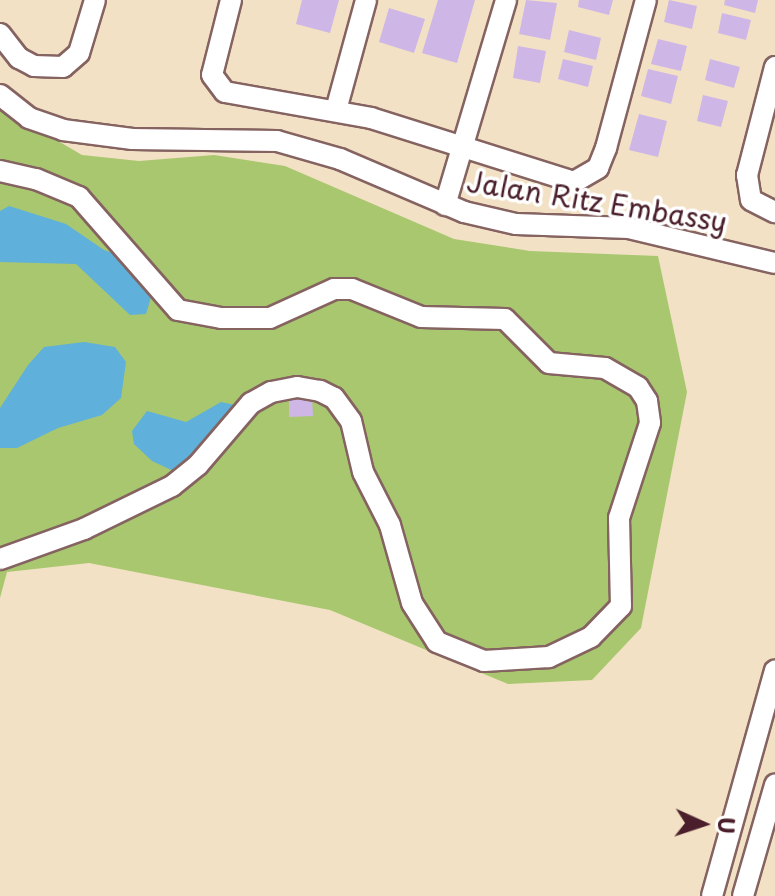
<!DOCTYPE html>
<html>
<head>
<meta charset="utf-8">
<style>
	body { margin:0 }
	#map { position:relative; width:775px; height:896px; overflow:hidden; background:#f3e1c5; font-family:"Playpen Sans",sans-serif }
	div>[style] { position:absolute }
	.green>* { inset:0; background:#a8c76f }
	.water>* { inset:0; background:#5fb0da }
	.building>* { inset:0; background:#ceb7e6 }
	.roads { filter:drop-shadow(2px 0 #856361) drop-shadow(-2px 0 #856361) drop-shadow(0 2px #856361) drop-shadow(0 -2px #856361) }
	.minor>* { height:20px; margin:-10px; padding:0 10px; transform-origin:10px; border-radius:10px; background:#fff }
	span { translate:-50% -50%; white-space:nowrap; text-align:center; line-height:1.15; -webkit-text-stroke:7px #fff; paint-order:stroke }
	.street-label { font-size:28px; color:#4a1f2b }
	.north { position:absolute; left:663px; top:784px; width:80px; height:80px; -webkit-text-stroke:6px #fff; paint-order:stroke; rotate:93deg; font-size:22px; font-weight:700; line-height:32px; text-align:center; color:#4a1f2b }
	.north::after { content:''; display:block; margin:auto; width:28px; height:36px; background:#4a1f2b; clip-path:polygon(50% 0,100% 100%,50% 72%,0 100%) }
</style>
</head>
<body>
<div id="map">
	<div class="green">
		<i style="clip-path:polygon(0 107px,82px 155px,139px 161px,214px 155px,285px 166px,454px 239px,530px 251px,658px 256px,687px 392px,641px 628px,592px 680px,508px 684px,330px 610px,89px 563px,7px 572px,0 598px)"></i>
	</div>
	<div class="water">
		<i style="clip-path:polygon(9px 206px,66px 224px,104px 250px,130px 259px,152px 294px,146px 314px,130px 315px,76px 264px,0 262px,0 211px)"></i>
		<i style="clip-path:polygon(84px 342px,115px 347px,126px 362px,121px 398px,102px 415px,58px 428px,17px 448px,0 448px,0 408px,28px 365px,44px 347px)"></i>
		<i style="clip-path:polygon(221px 402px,235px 405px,237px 411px,180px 474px,152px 461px,134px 444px,132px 431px,147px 411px,186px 422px)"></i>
	</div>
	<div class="building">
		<i style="clip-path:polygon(302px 0,339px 0,330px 33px,296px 24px)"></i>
		<i style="clip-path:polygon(438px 0,475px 0,457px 63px,422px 53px)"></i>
		<i style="clip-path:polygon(526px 0,557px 3px,550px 40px,519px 34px)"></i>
		<i style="clip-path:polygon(579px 0,613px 0,609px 15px,578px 7px)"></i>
		<i style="clip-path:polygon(669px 0,697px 6px,692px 29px,664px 22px)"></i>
		<i style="clip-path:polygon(725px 0,758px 0,755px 13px,724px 5px)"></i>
		<i style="clip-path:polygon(389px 8px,425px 19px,414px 53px,379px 42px)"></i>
		<i style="clip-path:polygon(722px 13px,751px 20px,746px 40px,718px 33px)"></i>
		<i style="clip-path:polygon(569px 30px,601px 38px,596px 60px,564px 52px)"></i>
		<i style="clip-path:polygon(658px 39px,687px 46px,681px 71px,651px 64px)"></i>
		<i style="clip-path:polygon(518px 46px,546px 51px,540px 83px,513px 78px)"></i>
		<i style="clip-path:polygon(563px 59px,593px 66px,588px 87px,558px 79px)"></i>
		<i style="clip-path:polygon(710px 59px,740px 67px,734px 88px,705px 80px)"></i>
		<i style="clip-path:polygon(648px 69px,678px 76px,671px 104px,641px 96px)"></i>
		<i style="clip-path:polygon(703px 95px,728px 101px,721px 127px,697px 121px)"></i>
		<i style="clip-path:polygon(639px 114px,667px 121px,658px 157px,629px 150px)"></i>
		<i style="clip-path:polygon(289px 398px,312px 398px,313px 416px,289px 417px)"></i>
	</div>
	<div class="roads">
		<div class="minor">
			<i style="left:231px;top:0;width:77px;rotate:104.2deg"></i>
			<i style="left:212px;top:75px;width:21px;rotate:53deg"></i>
			<i style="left:225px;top:92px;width:148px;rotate:10.1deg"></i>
			<i style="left:371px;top:118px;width:213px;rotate:17.5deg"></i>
			<i style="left:574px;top:182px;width:28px;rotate:-30deg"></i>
			<i style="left:598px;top:168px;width:22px;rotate:-68deg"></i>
			<i style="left:606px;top:148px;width:153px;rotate:-74.9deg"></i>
			<i style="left:0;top:34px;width:31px;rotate:52deg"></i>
			<i style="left:19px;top:58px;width:17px;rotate:28deg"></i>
			<i style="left:34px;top:66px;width:29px;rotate:2deg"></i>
			<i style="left:63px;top:67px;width:21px;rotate:-41deg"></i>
			<i style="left:79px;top:53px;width:55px;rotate:-73.2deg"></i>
			<i style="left:775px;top:67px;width:112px;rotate:104.5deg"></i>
			<i style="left:747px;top:175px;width:25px;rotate:81deg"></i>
			<i style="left:751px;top:200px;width:27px;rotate:27deg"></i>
			<i style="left:0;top:95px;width:37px;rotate:38deg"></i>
			<i style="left:29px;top:118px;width:36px;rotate:19deg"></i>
			<i style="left:63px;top:130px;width:70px;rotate:7.4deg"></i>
			<i style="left:132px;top:139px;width:145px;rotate:0.8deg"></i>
			<i style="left:277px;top:141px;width:66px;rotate:15.9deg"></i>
			<i style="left:340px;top:159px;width:135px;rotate:23.1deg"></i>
			<i style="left:464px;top:212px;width:53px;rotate:13deg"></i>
			<i style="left:516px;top:224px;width:113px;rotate:2deg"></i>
			<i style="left:629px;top:228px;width:150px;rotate:13.5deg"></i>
			<i style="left:336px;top:110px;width:114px;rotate:-74.7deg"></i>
			<i style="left:0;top:171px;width:37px;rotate:13deg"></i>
			<i style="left:36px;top:179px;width:47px;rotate:22.7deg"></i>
			<i style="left:79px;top:197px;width:150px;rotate:48.8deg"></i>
			<i style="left:178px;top:310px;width:44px;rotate:10.5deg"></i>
			<i style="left:221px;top:318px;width:49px"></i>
			<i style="left:270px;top:318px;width:70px;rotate:-24.4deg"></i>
			<i style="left:334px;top:289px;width:18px"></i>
			<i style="left:352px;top:289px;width:74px;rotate:22.1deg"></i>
			<i style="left:421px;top:317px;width:84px;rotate:1.4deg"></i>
			<i style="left:505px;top:319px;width:62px;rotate:45deg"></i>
			<i style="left:549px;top:363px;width:56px;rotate:5.1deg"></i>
			<i style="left:605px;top:368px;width:38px;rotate:30deg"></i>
			<i style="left:638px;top:387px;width:17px;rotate:57deg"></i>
			<i style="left:647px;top:401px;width:22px;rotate:82deg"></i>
			<i style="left:650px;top:423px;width:100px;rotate:108.1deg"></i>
			<i style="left:619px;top:518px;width:88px;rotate:88.7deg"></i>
			<i style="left:621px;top:606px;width:43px;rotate:134.1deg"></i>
			<i style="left:591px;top:637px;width:47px;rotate:154.5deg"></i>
			<i style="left:549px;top:657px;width:65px;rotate:176.5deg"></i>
			<i style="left:484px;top:661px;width:51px;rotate:-158deg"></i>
			<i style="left:437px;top:642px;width:46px;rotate:-122.7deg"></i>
			<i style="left:412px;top:603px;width:81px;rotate:-105.8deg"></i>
			<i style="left:390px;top:525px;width:59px;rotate:-117deg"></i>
			<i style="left:363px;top:472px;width:52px;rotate:-103.2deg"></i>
			<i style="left:351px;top:421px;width:29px;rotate:-126deg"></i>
			<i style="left:334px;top:398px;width:16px;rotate:-153deg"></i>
			<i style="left:320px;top:391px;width:23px;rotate:-170deg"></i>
			<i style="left:297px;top:387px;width:26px;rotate:169deg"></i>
			<i style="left:271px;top:392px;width:23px;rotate:151deg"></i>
			<i style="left:251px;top:403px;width:82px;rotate:130.5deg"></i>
			<i style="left:198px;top:465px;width:33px;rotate:141deg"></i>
			<i style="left:172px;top:486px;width:98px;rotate:154deg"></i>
			<i style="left:84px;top:529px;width:89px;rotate:160.3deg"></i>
			<i style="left:445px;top:205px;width:214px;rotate:-73.4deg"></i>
			<i style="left:712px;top:896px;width:234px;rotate:-74.4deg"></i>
			<i style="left:743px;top:896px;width:116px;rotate:-73.9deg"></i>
		</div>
	</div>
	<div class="street-label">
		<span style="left:597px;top:201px;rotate:9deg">Jalan Ritz Embassy</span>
	</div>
	<div class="north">U</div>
</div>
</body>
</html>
